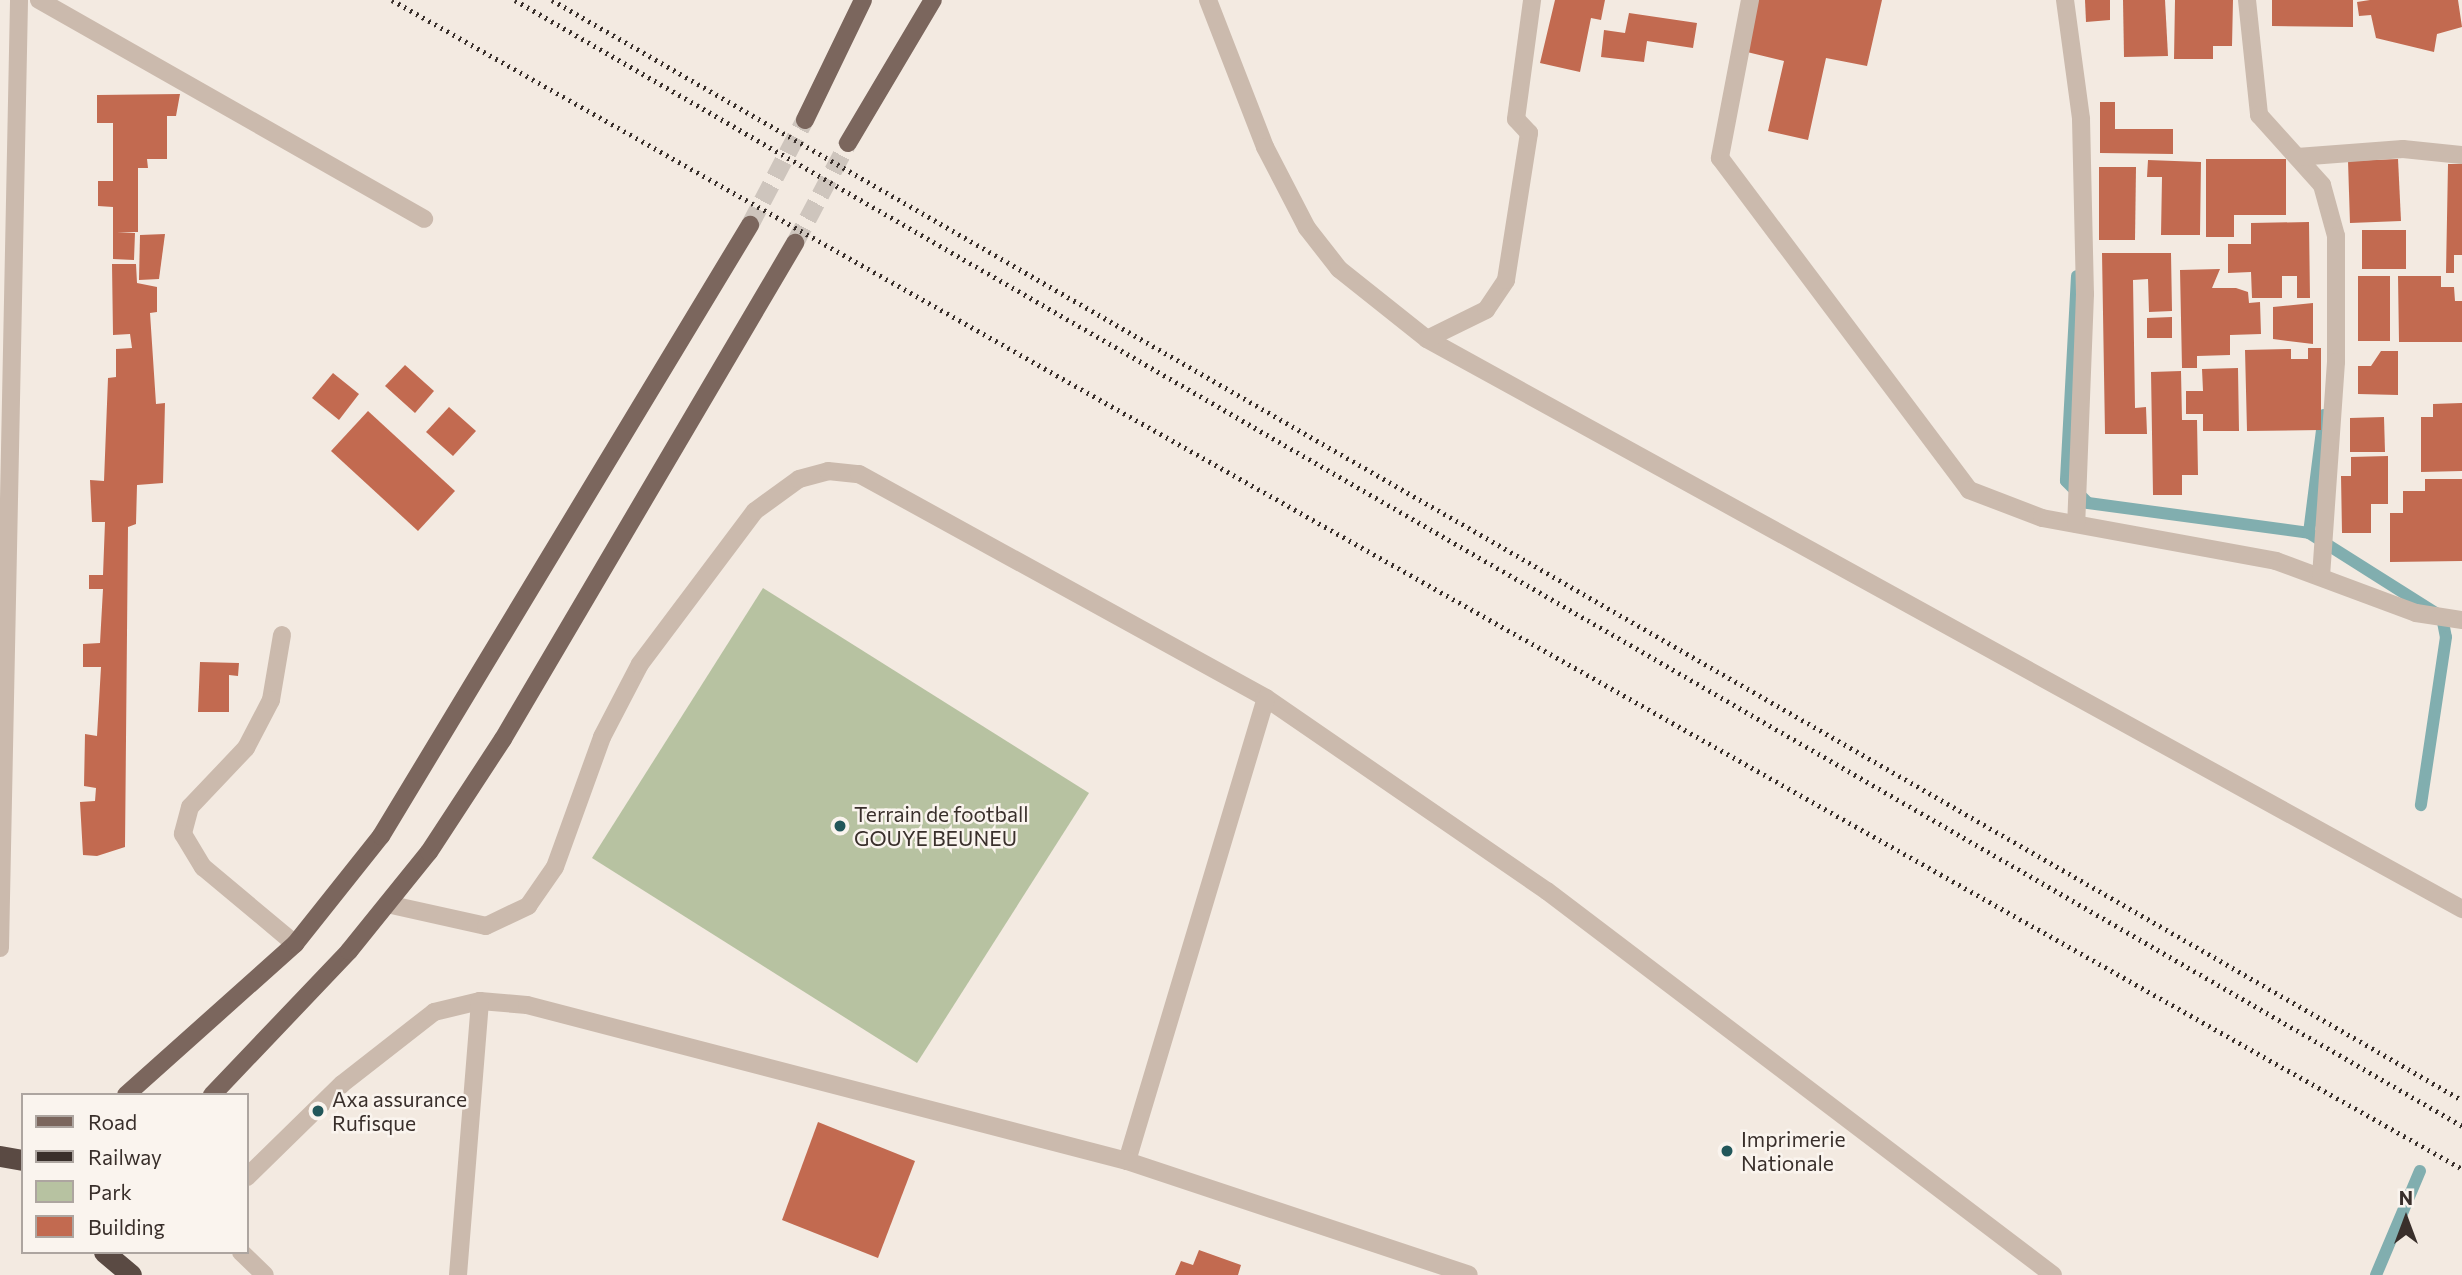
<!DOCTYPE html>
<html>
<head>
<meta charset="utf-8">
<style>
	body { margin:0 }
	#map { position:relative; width:2462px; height:1275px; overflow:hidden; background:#f3eae1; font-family:Commissioner,sans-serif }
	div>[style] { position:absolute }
	.green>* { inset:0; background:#b7c2a1 }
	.stream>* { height:12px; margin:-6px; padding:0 6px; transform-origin:6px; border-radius:6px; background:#81aeaf }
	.building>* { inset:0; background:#c26a50 }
	.major-tunnel>* { height:18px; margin-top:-9px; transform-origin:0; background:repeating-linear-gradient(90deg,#cec5bd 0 18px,transparent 0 27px) }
	.minor>* { height:18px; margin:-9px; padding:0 9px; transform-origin:9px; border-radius:9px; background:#cbbaad }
	.major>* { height:18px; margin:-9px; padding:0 9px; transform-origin:9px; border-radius:9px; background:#7b665d }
	.highway>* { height:21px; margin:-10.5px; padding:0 10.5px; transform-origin:10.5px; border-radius:10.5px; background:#5a4a43 }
	.rail>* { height:5px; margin-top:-2.5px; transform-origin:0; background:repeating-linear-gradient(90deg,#392f2b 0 2px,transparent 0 7px) }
	.dots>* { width:19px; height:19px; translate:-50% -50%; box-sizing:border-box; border:4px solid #faf4ee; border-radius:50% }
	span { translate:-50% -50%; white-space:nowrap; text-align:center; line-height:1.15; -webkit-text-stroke:5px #faf4ee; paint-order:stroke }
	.poi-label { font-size:21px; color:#392f2b }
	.left { translate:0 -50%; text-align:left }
	.legend { position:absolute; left:21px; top:1093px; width:228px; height:161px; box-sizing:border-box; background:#faf4ee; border:2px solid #ada5a0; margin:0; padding:9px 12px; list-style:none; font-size:21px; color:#392f2b }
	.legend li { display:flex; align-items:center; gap:14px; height:35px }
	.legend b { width:35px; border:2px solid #ada5a0 }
	.north { position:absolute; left:2371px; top:1184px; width:70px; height:70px; -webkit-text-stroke:5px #faf4ee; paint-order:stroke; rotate:0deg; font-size:19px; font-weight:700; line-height:28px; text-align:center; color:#392f2b }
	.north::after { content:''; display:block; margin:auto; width:24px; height:32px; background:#392f2b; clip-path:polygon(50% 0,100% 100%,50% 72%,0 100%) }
</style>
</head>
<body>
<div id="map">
	<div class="green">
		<i style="clip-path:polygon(763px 588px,1089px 793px,917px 1063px,592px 858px)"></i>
	</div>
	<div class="stream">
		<i style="left:2077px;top:276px;width:205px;rotate:93.1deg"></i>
		<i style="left:2066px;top:481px;width:31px;rotate:45deg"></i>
		<i style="left:2088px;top:503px;width:223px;rotate:7.7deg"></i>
		<i style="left:2309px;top:533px;width:157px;rotate:32.3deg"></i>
		<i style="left:2442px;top:617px;width:20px;rotate:79deg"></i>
		<i style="left:2446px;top:637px;width:170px;rotate:98.5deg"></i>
		<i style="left:2309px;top:533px;width:119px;rotate:-82.8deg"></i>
		<i style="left:2376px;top:1275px;width:113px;rotate:-67.1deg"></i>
	</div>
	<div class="building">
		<i style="clip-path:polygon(1555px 0,1605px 0,1601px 20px,1591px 18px,1580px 72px,1540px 63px)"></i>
		<i style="clip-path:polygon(1758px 0,1882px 0,1867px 66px,1826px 58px,1808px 140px,1768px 131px,1784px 61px,1747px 52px)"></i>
		<i style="clip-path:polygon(2085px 0,2110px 0,2110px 20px,2086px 22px)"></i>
		<i style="clip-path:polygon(2123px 0,2165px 0,2168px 56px,2124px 57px)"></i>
		<i style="clip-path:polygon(2175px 0,2233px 0,2232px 46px,2213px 46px,2213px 59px,2174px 59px)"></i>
		<i style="clip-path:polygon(2272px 0,2353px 0,2353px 27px,2272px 26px)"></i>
		<i style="clip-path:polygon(2370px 0,2458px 0,2462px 27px,2437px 34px,2434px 52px,2376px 38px,2371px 15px,2359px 16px,2357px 2px)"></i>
		<i style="clip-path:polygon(1629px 13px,1697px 23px,1693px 48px,1647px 41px,1644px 62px,1601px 57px,1604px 30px,1625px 33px)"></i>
		<i style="clip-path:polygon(180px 94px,176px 116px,167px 116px,167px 159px,147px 159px,148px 168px,138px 168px,138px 232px,117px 232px,135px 233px,134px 260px,113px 259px,113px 207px,98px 206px,98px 181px,113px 181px,113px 123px,97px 123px,97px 95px)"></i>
		<i style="clip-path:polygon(2100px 102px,2115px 102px,2115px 129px,2173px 129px,2173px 154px,2100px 153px)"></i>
		<i style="clip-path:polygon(2206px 159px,2286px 159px,2286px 215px,2234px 215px,2234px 237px,2206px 237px)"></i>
		<i style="clip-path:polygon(2398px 159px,2401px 221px,2350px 223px,2348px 161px)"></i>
		<i style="clip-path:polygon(2148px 160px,2201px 162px,2200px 235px,2161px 235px,2162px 177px,2147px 177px)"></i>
		<i style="clip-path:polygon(2448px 164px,2462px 164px,2462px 255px,2454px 255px,2454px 273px,2446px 273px)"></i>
		<i style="clip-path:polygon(2099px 167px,2136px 167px,2135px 240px,2099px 240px)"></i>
		<i style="clip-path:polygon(2309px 222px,2310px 298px,2297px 298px,2297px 276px,2282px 276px,2282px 298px,2252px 298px,2251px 272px,2228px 273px,2228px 244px,2251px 244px,2251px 223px)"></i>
		<i style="clip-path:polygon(2362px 230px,2406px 230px,2406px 269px,2362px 269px)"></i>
		<i style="clip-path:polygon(165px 234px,159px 279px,139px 280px,140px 235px)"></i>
		<i style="clip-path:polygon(2102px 253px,2171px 253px,2172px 311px,2149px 312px,2148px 279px,2133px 280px,2135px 408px,2146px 407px,2147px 434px,2105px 434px)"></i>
		<i style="clip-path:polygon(112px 264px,136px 264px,137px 283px,157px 287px,157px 312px,150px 313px,156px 404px,165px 403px,163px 483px,137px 485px,136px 524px,128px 527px,125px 847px,97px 856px,83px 855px,80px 802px,95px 801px,96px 788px,84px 786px,85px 734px,97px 736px,101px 667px,83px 667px,83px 644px,100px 643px,103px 589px,89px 589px,89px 575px,103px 575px,105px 522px,92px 522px,90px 480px,104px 481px,108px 378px,116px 377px,116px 349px,132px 348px,130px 334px,113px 335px)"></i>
		<i style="clip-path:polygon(2220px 269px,2212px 288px,2236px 288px,2248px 292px,2249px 303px,2260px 302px,2261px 334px,2230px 335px,2230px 355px,2197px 356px,2197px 368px,2182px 368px,2180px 270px)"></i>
		<i style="clip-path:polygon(2358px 276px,2390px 276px,2390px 341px,2358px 341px)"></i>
		<i style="clip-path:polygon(2398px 276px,2441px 276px,2441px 287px,2454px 287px,2455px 301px,2462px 301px,2462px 342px,2399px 342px)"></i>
		<i style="clip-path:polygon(2313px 303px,2313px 344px,2273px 339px,2273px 307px)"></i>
		<i style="clip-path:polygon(2172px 317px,2172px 338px,2147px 338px,2147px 318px)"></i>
		<i style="clip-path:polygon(2308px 348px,2321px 348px,2321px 430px,2247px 431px,2245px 350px,2291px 349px,2291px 359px,2308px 359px)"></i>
		<i style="clip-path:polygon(2381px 351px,2398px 351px,2398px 395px,2358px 394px,2358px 366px,2371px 366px)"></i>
		<i style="clip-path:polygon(405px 365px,434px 391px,415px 413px,385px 386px)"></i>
		<i style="clip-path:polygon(2238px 368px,2239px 431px,2203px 431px,2203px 414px,2186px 414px,2186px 391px,2203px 391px,2202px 369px)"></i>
		<i style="clip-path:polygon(2181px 371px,2182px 420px,2197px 420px,2198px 475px,2182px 475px,2182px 495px,2153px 495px,2151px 372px)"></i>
		<i style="clip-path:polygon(333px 373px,359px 394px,339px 420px,312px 398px)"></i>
		<i style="clip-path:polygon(2462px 403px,2462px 471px,2421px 472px,2421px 417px,2433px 417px,2433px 404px)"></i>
		<i style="clip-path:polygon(449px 407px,476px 431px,453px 456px,426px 432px)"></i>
		<i style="clip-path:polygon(368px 411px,455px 491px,418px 531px,331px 451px)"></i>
		<i style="clip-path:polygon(2384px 417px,2385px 452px,2350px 452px,2350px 418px)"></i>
		<i style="clip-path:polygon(2388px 456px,2388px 504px,2371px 504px,2371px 533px,2342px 533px,2341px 476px,2351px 476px,2351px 457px)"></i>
		<i style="clip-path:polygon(2425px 479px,2462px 479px,2462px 561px,2390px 562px,2390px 513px,2403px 513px,2403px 491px,2425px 491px)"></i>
		<i style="clip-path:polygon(200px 662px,239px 663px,238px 676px,229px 675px,229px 712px,198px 712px)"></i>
		<i style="clip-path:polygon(818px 1122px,915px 1161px,878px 1258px,782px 1220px)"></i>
		<i style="clip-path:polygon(1199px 1250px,1241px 1265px,1238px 1275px,1175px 1275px,1181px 1261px,1193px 1265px)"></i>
	</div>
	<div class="major-tunnel">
		<i style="left:750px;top:225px;width:119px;rotate:-62.4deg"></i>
		<i style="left:795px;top:243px;width:113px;rotate:-62.1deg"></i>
	</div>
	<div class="minor">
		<i style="left:39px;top:0;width:443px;rotate:29.6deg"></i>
		<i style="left:1208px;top:0;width:158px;rotate:68.8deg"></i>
		<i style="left:1265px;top:147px;width:91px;rotate:62.6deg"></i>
		<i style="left:1307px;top:228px;width:52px;rotate:52deg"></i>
		<i style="left:1339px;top:269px;width:112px;rotate:38.5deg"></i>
		<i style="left:1427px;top:339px;width:1182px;rotate:28.84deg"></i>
		<i style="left:1750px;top:0;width:161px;rotate:100.8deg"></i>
		<i style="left:1720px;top:158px;width:415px;rotate:53.1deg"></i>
		<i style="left:1969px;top:490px;width:78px;rotate:21deg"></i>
		<i style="left:2042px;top:518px;width:238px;rotate:10.4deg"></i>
		<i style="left:2276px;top:561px;width:149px;rotate:20.4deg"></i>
		<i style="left:2416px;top:613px;width:47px;rotate:8.7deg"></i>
		<i style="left:2065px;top:0;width:120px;rotate:82.3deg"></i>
		<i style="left:2081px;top:119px;width:175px;rotate:88.7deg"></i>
		<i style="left:2085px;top:294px;width:230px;rotate:92.2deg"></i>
		<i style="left:2247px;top:0;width:116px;rotate:84deg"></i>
		<i style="left:2259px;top:115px;width:94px;rotate:48deg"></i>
		<i style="left:2322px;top:185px;width:53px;rotate:74.6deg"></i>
		<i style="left:2336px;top:236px;width:126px;rotate:90deg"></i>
		<i style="left:2336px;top:362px;width:214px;rotate:94deg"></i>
		<i style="left:2297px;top:157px;width:106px;rotate:-4.3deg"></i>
		<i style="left:2403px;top:149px;width:59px;rotate:5.8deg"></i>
		<i style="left:1427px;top:339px;width:66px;rotate:-26.2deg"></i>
		<i style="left:1486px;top:310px;width:36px;rotate:-56deg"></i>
		<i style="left:1506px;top:280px;width:149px;rotate:-81.1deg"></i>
		<i style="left:1529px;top:133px;width:19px;rotate:-133deg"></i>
		<i style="left:1516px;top:119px;width:120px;rotate:-82.3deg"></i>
		<i style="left:282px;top:635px;width:66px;rotate:99.6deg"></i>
		<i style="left:271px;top:700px;width:54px;rotate:117.5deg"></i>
		<i style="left:246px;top:748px;width:81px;rotate:133.5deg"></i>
		<i style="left:190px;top:807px;width:28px;rotate:105deg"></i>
		<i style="left:183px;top:834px;width:39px;rotate:59deg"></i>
		<i style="left:203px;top:867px;width:120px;rotate:39.9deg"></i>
		<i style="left:387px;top:904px;width:101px;rotate:12.5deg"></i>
		<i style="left:486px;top:926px;width:47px;rotate:-25.5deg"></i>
		<i style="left:528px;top:906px;width:47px;rotate:-55.3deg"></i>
		<i style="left:555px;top:867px;width:138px;rotate:-70.1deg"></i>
		<i style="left:602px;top:737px;width:82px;rotate:-62.5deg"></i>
		<i style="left:640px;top:664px;width:191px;rotate:-53.1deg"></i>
		<i style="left:755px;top:511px;width:54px;rotate:-36deg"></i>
		<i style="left:799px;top:479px;width:30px;rotate:-15deg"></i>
		<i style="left:828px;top:471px;width:31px;rotate:6deg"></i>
		<i style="left:859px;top:474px;width:465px;rotate:28.8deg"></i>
		<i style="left:1266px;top:698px;width:341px;rotate:34.5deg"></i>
		<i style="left:1547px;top:891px;width:635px;rotate:37.19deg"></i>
		<i style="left:0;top:948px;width:948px;rotate:-88.85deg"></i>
		<i style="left:1127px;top:1161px;width:483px;rotate:-73.3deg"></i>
		<i style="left:247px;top:1177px;width:133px;rotate:-44.4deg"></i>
		<i style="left:342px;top:1084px;width:117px;rotate:-38deg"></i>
		<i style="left:434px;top:1012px;width:47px;rotate:-13.4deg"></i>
		<i style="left:480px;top:1001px;width:47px;rotate:4.9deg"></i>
		<i style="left:527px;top:1005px;width:620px;rotate:14.57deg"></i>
		<i style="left:1127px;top:1161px;width:360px;rotate:18.4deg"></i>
		<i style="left:241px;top:1252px;width:33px;rotate:44deg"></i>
		<i style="left:458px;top:1275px;width:275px;rotate:-85.4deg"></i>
	</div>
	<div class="major">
		<i style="left:805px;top:120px;width:133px;rotate:-64.2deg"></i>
		<i style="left:848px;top:143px;width:166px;rotate:-59.3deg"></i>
		<i style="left:126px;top:1095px;width:227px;rotate:-41.8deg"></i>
		<i style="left:295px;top:944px;width:138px;rotate:-51.5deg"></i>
		<i style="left:381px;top:836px;width:714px;rotate:-58.87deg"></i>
		<i style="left:212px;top:1095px;width:199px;rotate:-46.4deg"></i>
		<i style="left:349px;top:951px;width:127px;rotate:-51.1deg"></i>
		<i style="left:429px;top:852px;width:135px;rotate:-56.8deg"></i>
		<i style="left:503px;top:739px;width:576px;rotate:-59.51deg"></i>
	</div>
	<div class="highway">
		<i style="left:0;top:1156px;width:23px;rotate:10deg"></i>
		<i style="left:104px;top:1252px;width:35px;rotate:40deg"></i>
	</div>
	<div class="rail">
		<i style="left:392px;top:0;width:2377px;rotate:29.45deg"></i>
		<i style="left:515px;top:0;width:2249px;rotate:30.04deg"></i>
		<i style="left:552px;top:0;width:2204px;rotate:29.94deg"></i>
	</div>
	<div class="dots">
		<i style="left:840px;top:826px;background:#22575a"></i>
		<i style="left:318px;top:1111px;background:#22575a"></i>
		<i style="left:1727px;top:1151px;background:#22575a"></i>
	</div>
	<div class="poi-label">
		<span class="left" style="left:854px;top:826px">Terrain de football<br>GOUYE BEUNEU</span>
		<span class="left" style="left:332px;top:1111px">Axa assurance<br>Rufisque</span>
		<span class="left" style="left:1741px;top:1151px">Imprimerie<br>Nationale</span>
	</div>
	<ul class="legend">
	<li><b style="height:9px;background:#7b665d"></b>Road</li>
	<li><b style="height:9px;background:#392f2b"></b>Railway</li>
	<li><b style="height:19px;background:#b7c2a1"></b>Park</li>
	<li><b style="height:19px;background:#c26a50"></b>Building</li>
	</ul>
	<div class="north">N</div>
</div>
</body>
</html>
